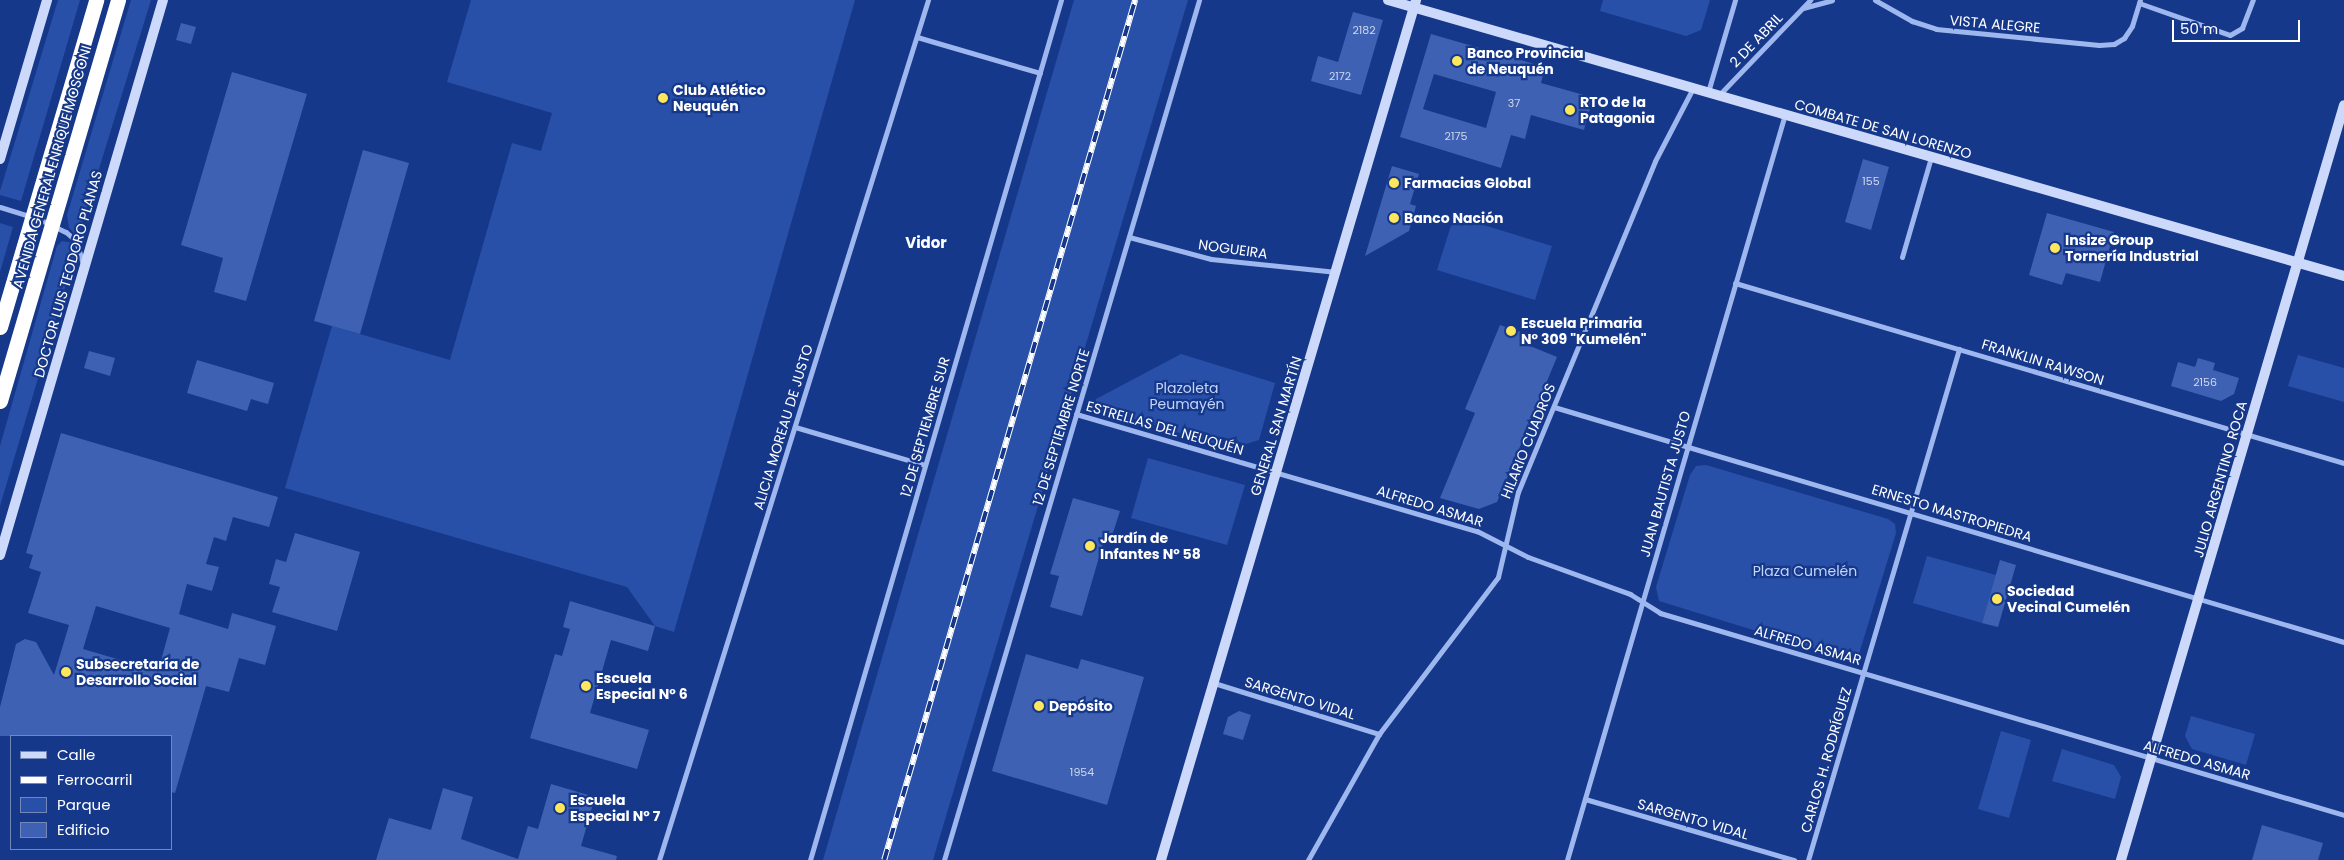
<!DOCTYPE html>
<html>
<head>
<meta charset="utf-8">
<style>
	body { margin:0 }
	#map { position:relative; width:2344px; height:860px; overflow:hidden; background:#16388a; font-family:Poppins,sans-serif }
	div>[style] { position:absolute }
	.green>* { inset:0; background:#2850a8 }
	.building>* { inset:0; background:#3e61b3 }
	.street>* { height:5px; margin:-2.5px; padding:0 2.5px; transform-origin:2.5px; border-radius:2.5px; background:#9eb7ef }
	.secondary>* { height:10px; margin:-5px; padding:0 5px; transform-origin:5px; border-radius:5px; background:#ccd9fa }
	.highway>* { height:15px; margin:-7.5px; padding:0 7.5px; transform-origin:7.5px; border-radius:7.5px; background:#fff }
	.rail>* { height:5.5px; margin-top:-2.75px; transform-origin:0; background:repeating-linear-gradient(90deg,#16388a 0 11px,#fff 0 22px); box-sizing:border-box; border-block:1px solid #fff }
	.dots>* { width:14px; height:14px; translate:-50% -50%; box-sizing:border-box; border:2px solid #16388a; border-radius:50% }
	span { translate:-50% -50%; white-space:nowrap; text-align:center; line-height:1.15; -webkit-text-stroke:4.5px #16388a; paint-order:stroke }
	.number-label { font-size:11px; color:#cfd8ec }
	.number-label span { -webkit-text-stroke-width:0 }
	.street-label { font-size:14px; color:#fff }
	.poi-label { font-size:14px; color:#fff; font-weight:700 }
	.left { translate:0 -50%; text-align:left }
	.park-label { font-size:14px; color:#c4d5fb }
	.neighbourhood-label { font-size:15px; color:#fff; font-weight:700 }
	.legend { position:absolute; left:10px; top:735px; width:162px; height:115px; box-sizing:border-box; background:#16388a; border:1px solid #7388b9; margin:0; padding:6px 9px; list-style:none; font-size:15px; color:#fff }
	.legend li { display:flex; align-items:center; gap:10px; height:25px }
	.legend b { width:25px; border:1px solid #7388b9 }
	.scale { position:absolute; left:2172px; top:20px; width:128px; height:22px; box-sizing:border-box; border:2px solid #fff; border-top:0; padding-left:6px; font-size:15px; line-height:18px; white-space:nowrap; color:#fff; -webkit-text-stroke:4px #16388a; paint-order:stroke }
</style>
</head>
<body>
<div id="map">
	<div class="green">
		<i style="clip-path:polygon(58px 0,80px 0,21px 201px,0 195px,0 191px)"></i>
		<i style="clip-path:polygon(131px 0,151px 0,78px 237px,69px 228px,67px 215px)"></i>
		<i style="clip-path:polygon(471px 0,855px 0,674px 632px,655px 626px,627px 587px,285px 488px,332px 326px,450px 360px,512px 143px,541px 151px,552px 113px,447px 82px)"></i>
		<i style="clip-path:polygon(1074px 0,1188px 0,933px 860px,823px 860px)"></i>
		<i style="clip-path:polygon(1603px 0,1710px 0,1701px 30px,1686px 36px,1600px 11px)"></i>
		<i style="clip-path:polygon(1454px 216px,1552px 246px,1535px 300px,1437px 270px)"></i>
		<i style="clip-path:polygon(0 223px,13px 227px,0 272px)"></i>
		<i style="clip-path:polygon(62px 241px,73px 243px,75px 254px,0 506px,0 446px,57px 246px)"></i>
		<i style="clip-path:polygon(1181px 354px,1275px 383px,1259px 440px,1246px 444px,1222px 437px,1219px 445px,1096px 407px,1096px 399px)"></i>
		<i style="clip-path:polygon(2298px 355px,2344px 368px,2344px 402px,2288px 386px)"></i>
		<i style="clip-path:polygon(1148px 458px,1245px 485px,1227px 545px,1131px 518px)"></i>
		<i style="clip-path:polygon(1706px 465px,1888px 519px,1895px 524px,1896px 533px,1858px 657px,1848px 659px,1659px 601px,1656px 587px,1690px 475px,1696px 466px)"></i>
		<i style="clip-path:polygon(1927px 556px,1996px 575px,1982px 623px,1913px 603px)"></i>
		<i style="clip-path:polygon(2191px 716px,2255px 734px,2246px 765px,2192px 749px,2185px 736px)"></i>
		<i style="clip-path:polygon(2001px 731px,2031px 740px,2009px 818px,1978px 809px)"></i>
		<i style="clip-path:polygon(2062px 749px,2114px 765px,2121px 777px,2115px 799px,2052px 781px)"></i>
	</div>
	<div class="building">
		<i style="clip-path:polygon(1353px 12px,1383px 20px,1361px 95px,1311px 81px,1318px 56px,1338px 62px)"></i>
		<i style="clip-path:polygon(181px 23px,196px 27px,191px 44px,176px 40px)"></i>
		<i style="clip-path:polygon(evenodd,1431px 34px,1545px 67px,1541px 83px,1584px 95px,1583px 99px,1592px 101px,1584px 130px,1531px 115px,1525px 139px,1511px 135px,1501px 168px,1400px 137px,1431px 34px,1434px 74px,1496px 92px,1486px 128px,1423px 109px,1434px 74px)"></i>
		<i style="clip-path:polygon(232px 72px,307px 94px,246px 301px,214px 292px,223px 258px,181px 245px)"></i>
		<i style="clip-path:polygon(363px 150px,409px 163px,360px 334px,314px 321px)"></i>
		<i style="clip-path:polygon(1863px 159px,1889px 167px,1871px 230px,1845px 222px)"></i>
		<i style="clip-path:polygon(1392px 166px,1419px 174px,1410px 204px,1416px 206px,1409px 231px,1365px 256px)"></i>
		<i style="clip-path:polygon(2047px 213px,2114px 232px,2100px 282px,2066px 273px,2062px 285px,2029px 275px)"></i>
		<i style="clip-path:polygon(1500px 325px,1527px 334px,1523px 343px,1557px 357px,1497px 502px,1479px 509px,1440px 498px,1475px 413px,1465px 409px)"></i>
		<i style="clip-path:polygon(89px 351px,115px 358px,110px 376px,84px 368px)"></i>
		<i style="clip-path:polygon(2198px 358px,2215px 363px,2213px 370px,2239px 378px,2234px 394px,2221px 401px,2171px 386px,2178px 362px,2195px 367px)"></i>
		<i style="clip-path:polygon(197px 360px,274px 383px,268px 404px,251px 399px,247px 411px,187px 393px)"></i>
		<i style="clip-path:polygon(evenodd,61px 433px,278px 497px,269px 527px,233px 517px,226px 541px,214px 537px,206px 564px,219px 567px,212px 591px,187px 584px,179px 614px,228px 629px,232px 613px,276px 626px,265px 665px,239px 658px,229px 692px,206px 686px,175px 793px,171px 792px,171px 736px,0 736px,0 707px,16px 644px,25px 639px,36px 642px,54px 675px,69px 625px,28px 613px,41px 572px,29px 568px,33px 555px,26px 553px,61px 433px,96px 606px,170px 628px,158px 671px,83px 649px,96px 606px)"></i>
		<i style="clip-path:polygon(1073px 498px,1120px 511px,1110px 542px,1104px 540px,1082px 616px,1050px 607px,1059px 576px,1050px 574px)"></i>
		<i style="clip-path:polygon(295px 533px,360px 552px,337px 631px,272px 612px,280px 587px,269px 584px,276px 559px,286px 562px)"></i>
		<i style="clip-path:polygon(2000px 560px,2016px 565px,1998px 627px,1982px 623px)"></i>
		<i style="clip-path:polygon(570px 601px,655px 626px,648px 651px,611px 640px,590px 713px,649px 730px,637px 769px,530px 738px,555px 654px,562px 656px,570px 629px,563px 627px)"></i>
		<i style="clip-path:polygon(1026px 654px,1078px 669px,1081px 659px,1144px 677px,1107px 805px,992px 771px)"></i>
		<i style="clip-path:polygon(1239px 711px,1251px 715px,1243px 740px,1223px 734px,1228px 717px)"></i>
		<i style="clip-path:polygon(551px 784px,595px 797px,581px 846px,617px 856px,616px 860px,376px 860px,389px 818px,431px 830px,443px 788px,473px 797px,461px 839px,518px 859px,528px 826px,538px 829px)"></i>
		<i style="clip-path:polygon(2262px 825px,2323px 843px,2318px 860px,2252px 860px)"></i>
	</div>
	<div class="street">
		<i style="left:1875px;top:0;width:43px;rotate:29.6deg"></i>
		<i style="left:1912px;top:21px;width:25px;rotate:18deg"></i>
		<i style="left:1936px;top:29px;width:164px;rotate:5.6deg"></i>
		<i style="left:2099px;top:45px;width:15px;rotate:-4deg"></i>
		<i style="left:2114px;top:44px;width:12px;rotate:-31deg"></i>
		<i style="left:2124px;top:38px;width:14px;rotate:-56deg"></i>
		<i style="left:2132px;top:26px;width:27px;rotate:-73deg"></i>
		<i style="left:2139px;top:3px;width:96px;rotate:19.4deg"></i>
		<i style="left:2230px;top:35px;width:14px;rotate:-30deg"></i>
		<i style="left:2242px;top:28px;width:30px;rotate:-69deg"></i>
		<i style="left:1803px;top:8px;width:30px;rotate:-15deg"></i>
		<i style="left:917px;top:37px;width:128px;rotate:16.3deg"></i>
		<i style="left:1708px;top:92px;width:96px;rotate:-73.6deg"></i>
		<i style="left:1719px;top:95px;width:132px;rotate:-46.2deg"></i>
		<i style="left:0;top:207px;width:41px;rotate:17.1deg"></i>
		<i style="left:39px;top:219px;width:30px;rotate:26deg"></i>
		<i style="left:66px;top:232px;width:13px;rotate:42deg"></i>
		<i style="left:76px;top:241px;width:24px;rotate:73deg"></i>
		<i style="left:1129px;top:237px;width:85px;rotate:15deg"></i>
		<i style="left:1211px;top:259px;width:126px;rotate:5.9deg"></i>
		<i style="left:1902px;top:257px;width:104px;rotate:-73.8deg"></i>
		<i style="left:1735px;top:283px;width:635px;rotate:16.47deg"></i>
		<i style="left:1554px;top:407px;width:824px;rotate:16.57deg"></i>
		<i style="left:1076px;top:414px;width:418px;rotate:16.3deg"></i>
		<i style="left:1477px;top:531px;width:57px;rotate:27deg"></i>
		<i style="left:1528px;top:557px;width:109px;rotate:19.9deg"></i>
		<i style="left:1630px;top:594px;width:36px;rotate:32deg"></i>
		<i style="left:1660px;top:613px;width:713px;rotate:16.45deg"></i>
		<i style="left:795px;top:427px;width:135px;rotate:16.3deg"></i>
		<i style="left:1214px;top:683px;width:173px;rotate:17.2deg"></i>
		<i style="left:1585px;top:799px;width:218px;rotate:16.3deg"></i>
		<i style="left:659px;top:860px;width:901px;rotate:-72.63deg"></i>
		<i style="left:810px;top:860px;width:896px;rotate:-73.73deg"></i>
		<i style="left:944px;top:860px;width:897px;rotate:-73.48deg"></i>
		<i style="left:1308px;top:860px;width:145px;rotate:-60.6deg"></i>
		<i style="left:1379px;top:734px;width:197px;rotate:-52.8deg"></i>
		<i style="left:1498px;top:577px;width:87px;rotate:-76.8deg"></i>
		<i style="left:1518px;top:492px;width:358px;rotate:-67.5deg"></i>
		<i style="left:1655px;top:161px;width:82px;rotate:-62.5deg"></i>
		<i style="left:1567px;top:860px;width:777px;rotate:-73.71deg"></i>
		<i style="left:1808px;top:860px;width:533px;rotate:-73.54deg"></i>
	</div>
	<div class="secondary">
		<i style="left:1388px;top:0;width:995px;rotate:16.1deg"></i>
		<i style="left:0;top:159px;width:166px;rotate:-73.5deg"></i>
		<i style="left:0;top:555px;width:578px;rotate:-73.63deg"></i>
		<i style="left:1161px;top:860px;width:897px;rotate:-73.48deg"></i>
		<i style="left:2121px;top:860px;width:787px;rotate:-73.54deg"></i>
	</div>
	<div class="highway">
		<i style="left:0;top:327px;width:341px;rotate:-73.6deg"></i>
		<i style="left:0;top:401px;width:418px;rotate:-73.6deg"></i>
	</div>
	<div class="rail">
		<i style="left:884px;top:860px;width:896px;rotate:-73.73deg"></i>
	</div>
	<div class="dots">
		<i style="left:1457px;top:61px;background:#ffe75c"></i>
		<i style="left:663px;top:98px;background:#ffe75c"></i>
		<i style="left:1570px;top:110px;background:#ffe75c"></i>
		<i style="left:1394px;top:183px;background:#ffe75c"></i>
		<i style="left:1394px;top:218px;background:#ffe75c"></i>
		<i style="left:2055px;top:248px;background:#ffe75c"></i>
		<i style="left:1511px;top:331px;background:#ffe75c"></i>
		<i style="left:1090px;top:546px;background:#ffe75c"></i>
		<i style="left:1997px;top:599px;background:#ffe75c"></i>
		<i style="left:66px;top:672px;background:#ffe75c"></i>
		<i style="left:586px;top:686px;background:#ffe75c"></i>
		<i style="left:1039px;top:706px;background:#ffe75c"></i>
		<i style="left:560px;top:808px;background:#ffe75c"></i>
	</div>
	<div class="number-label">
		<span style="left:1364px;top:30px">2182</span>
		<span style="left:1340px;top:76px">2172</span>
		<span style="left:1514px;top:103px">37</span>
		<span style="left:1456px;top:136px">2175</span>
		<span style="left:1871px;top:181px">155</span>
		<span style="left:2205px;top:382px">2156</span>
		<span style="left:1082px;top:772px">1954</span>
	</div>
	<div class="street-label">
		<span style="left:1995px;top:24px;rotate:5deg">VISTA ALEGRE</span>
		<span style="left:1756px;top:40px;rotate:-46deg">2 DE ABRIL</span>
		<span style="left:1883px;top:129px;rotate:16deg">COMBATE DE SAN LORENZO</span>
		<span style="left:52px;top:167px;rotate:-74deg">AVENIDA GENERAL ENRIQUE MOSCONI</span>
		<span style="left:1233px;top:249px;rotate:8deg">NOGUEIRA</span>
		<span style="left:68px;top:274px;rotate:-74deg">DOCTOR LUIS TEODORO PLANAS</span>
		<span style="left:2043px;top:362px;rotate:17deg">FRANKLIN RAWSON</span>
		<span style="left:1276px;top:426px;rotate:-73deg">GENERAL SAN MARTÍN</span>
		<span style="left:783px;top:427px;rotate:-73deg">ALICIA MOREAU DE JUSTO</span>
		<span style="left:925px;top:427px;rotate:-74deg">12 DE SEPTIEMBRE SUR</span>
		<span style="left:1061px;top:427px;rotate:-73deg">12 DE SEPTIEMBRE NORTE</span>
		<span style="left:1165px;top:428px;rotate:16deg">ESTRELLAS DEL NEUQUÉN</span>
		<span style="left:1528px;top:441px;rotate:-68deg">HILARIO CUADROS</span>
		<span style="left:2220px;top:479px;rotate:-74deg">JULIO ARGENTINO ROCA</span>
		<span style="left:1665px;top:484px;rotate:-74deg">JUAN BAUTISTA JUSTO</span>
		<span style="left:1430px;top:506px;rotate:17deg">ALFREDO ASMAR</span>
		<span style="left:1952px;top:513px;rotate:17deg">ERNESTO MASTROPIEDRA</span>
		<span style="left:1808px;top:645px;rotate:16deg">ALFREDO ASMAR</span>
		<span style="left:1300px;top:698px;rotate:17deg">SARGENTO VIDAL</span>
		<span style="left:1826px;top:760px;rotate:-74deg">CARLOS H. RODRÍGUEZ</span>
		<span style="left:2197px;top:760px;rotate:16deg">ALFREDO ASMAR</span>
		<span style="left:1693px;top:819px;rotate:16deg">SARGENTO VIDAL</span>
	</div>
	<div class="poi-label">
		<span class="left" style="left:1467px;top:61px">Banco Provincia<br>de Neuquén</span>
		<span class="left" style="left:673px;top:98px">Club Atlético<br>Neuquén</span>
		<span class="left" style="left:1580px;top:110px">RTO de la<br>Patagonia</span>
		<span class="left" style="left:1404px;top:183px">Farmacias Global</span>
		<span class="left" style="left:1404px;top:218px">Banco Nación</span>
		<span class="left" style="left:2065px;top:248px">Insize Group<br>Tornería Industrial</span>
		<span class="left" style="left:1521px;top:331px">Escuela Primaria<br>N° 309 "Kumelén"</span>
		<span class="left" style="left:1100px;top:546px">Jardín de<br>Infantes N° 58</span>
		<span class="left" style="left:2007px;top:599px">Sociedad<br>Vecinal Cumelén</span>
		<span class="left" style="left:76px;top:672px">Subsecretaría de<br>Desarrollo Social</span>
		<span class="left" style="left:596px;top:686px">Escuela<br>Especial N° 6</span>
		<span class="left" style="left:1049px;top:706px">Depósito</span>
		<span class="left" style="left:570px;top:808px">Escuela<br>Especial N° 7</span>
	</div>
	<div class="park-label">
		<span style="left:1187px;top:396px">Plazoleta<br>Peumayén</span>
		<span style="left:1805px;top:571px">Plaza Cumelén</span>
	</div>
	<div class="neighbourhood-label">
		<span style="left:926px;top:243px">Vidor</span>
	</div>
	<ul class="legend">
	<li><b style="height:6px;background:#ccd9fa"></b>Calle</li>
	<li><b style="height:6px;background:#fff"></b>Ferrocarril</li>
	<li><b style="height:14px;background:#2850a8"></b>Parque</li>
	<li><b style="height:14px;background:#3e61b3"></b>Edificio</li>
	</ul>
	<div class="scale">50 m</div>
</div>
</body>
</html>
